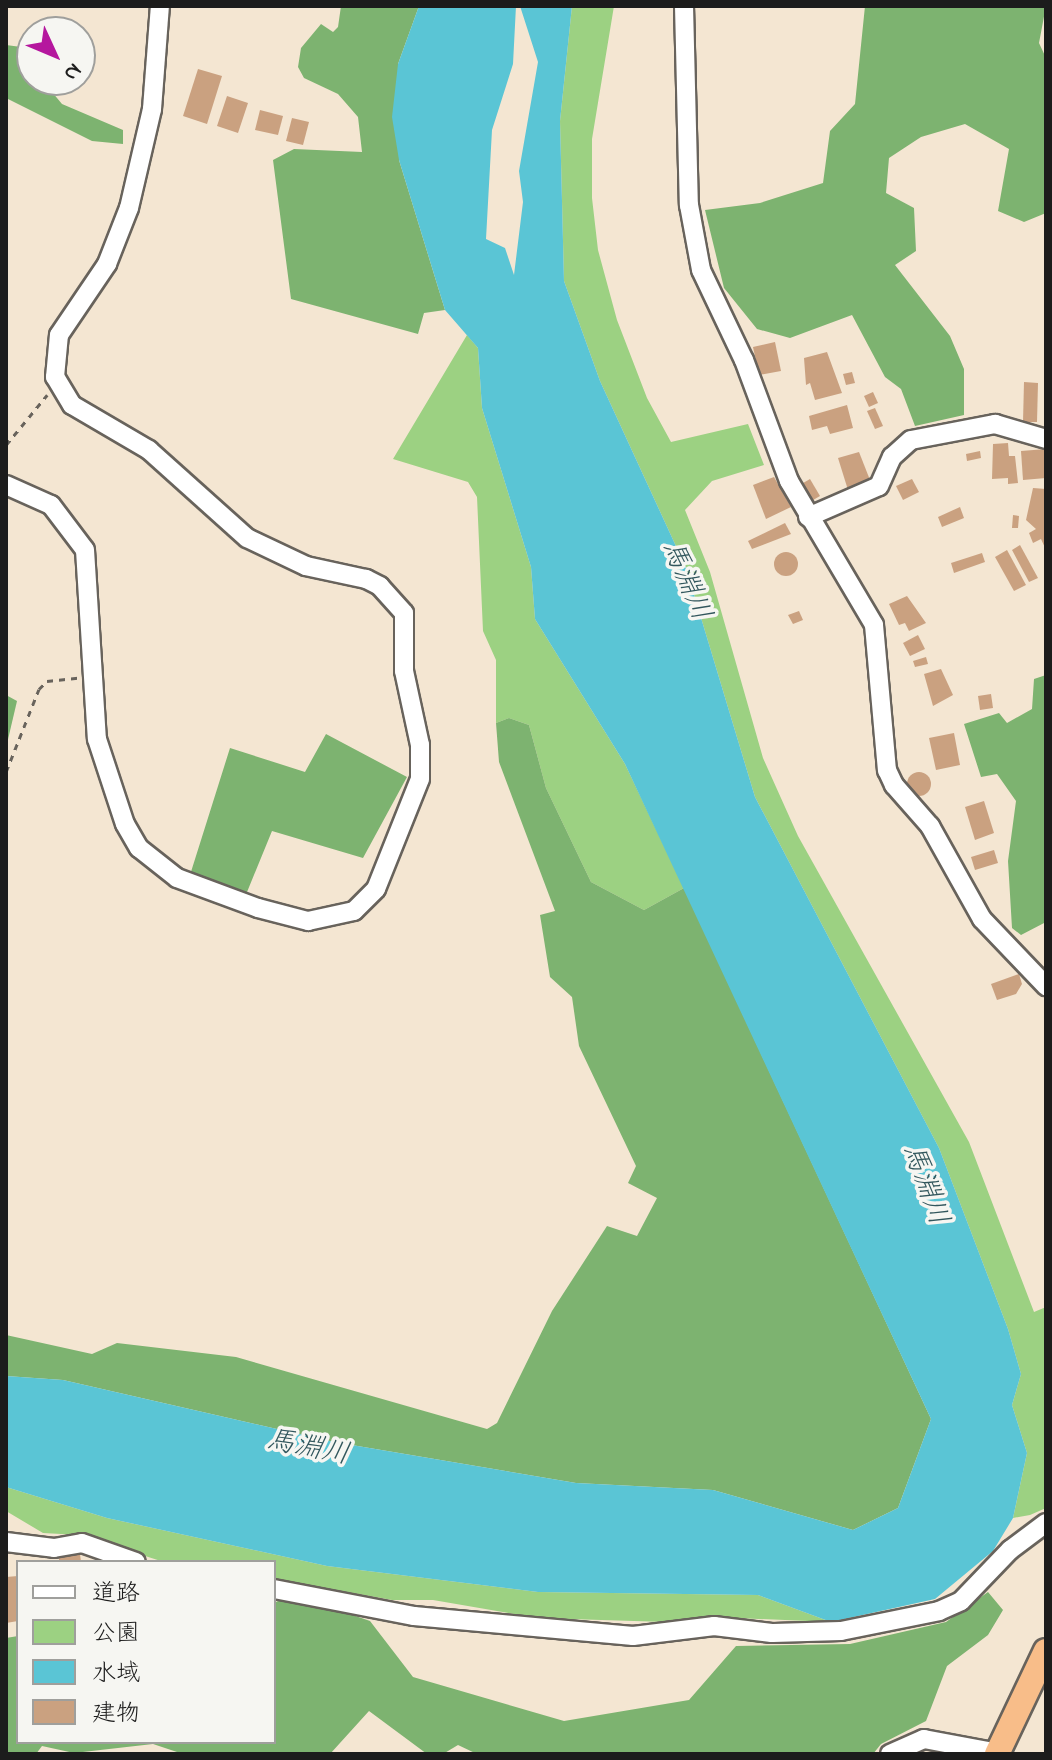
<!DOCTYPE html>
<html>
<head>
<meta charset="utf-8">
<style>
	body { margin:0 }
	#map { position:relative; width:1052px; height:1760px; overflow:hidden; background:#f4e6d2; font-family:"Indie Flower","Klee One",sans-serif }
	div>[style] { position:absolute }
	.green>* { inset:0; background:#9cd182 }
	.forest>* { inset:0; background:#7db370 }
	.water>* { inset:0; background:#5ac5d5 }
	.building>* { inset:0; background:#caa180 }
	.round { border-radius:50% }
	.path>* { height:3px; margin-top:-1.5px; transform-origin:0; background:repeating-linear-gradient(90deg,#68635c 0 6px,transparent 0 12px) }
	.roads { filter:drop-shadow(2px 0 #68635c) drop-shadow(-2px 0 #68635c) drop-shadow(0 2px #68635c) drop-shadow(0 -2px #68635c) }
	.minor>* { height:18px; margin:-9px; padding:0 9px; transform-origin:9px; border-radius:9px; background:#fff }
	.highway>* { height:24px; margin:-12px; padding:0 12px; transform-origin:12px; border-radius:12px; background:#f8bd89 }
	span { translate:-50% -50%; white-space:nowrap; text-align:center; line-height:1.15; -webkit-text-stroke:7px #f6f6f2; paint-order:stroke }
	.water-label { font-size:28px; color:#32575d; font-style:italic }
	.frame { position:absolute; inset:0; border:8px solid #1c1c1c; pointer-events:none }
	.legend { position:absolute; left:16px; top:1560px; width:260px; height:184px; box-sizing:border-box; background:#f6f6f2; border:2px solid #9f9f9c; margin:0; padding:10px 14px; list-style:none; font-size:24px; color:#1c1c1c }
	.legend li { display:flex; align-items:center; gap:16px; height:40px }
	.legend b { width:40px; border:2px solid #9f9f9c }
	.north { position:absolute; left:16px; top:16px; width:80px; height:80px; box-sizing:border-box; background:#f6f6f2; border:2px solid #9f9f9c; border-radius:50%; rotate:134deg; font-size:22px; font-weight:700; line-height:32px; text-align:center; color:#1c1c1c }
	.north::after { content:''; display:block; margin:auto; width:28px; height:36px; background:#b5179e; clip-path:polygon(50% 0,100% 100%,50% 72%,0 100%) }
</style>
</head>
<body>
<div id="map">
	<div class="green">
		<i style="clip-path:polygon(572px 6px,614px 6px,592px 139px,592px 198px,598px 250px,617px 320px,647px 398px,671px 442px,748px 424px,764px 465px,712px 481px,685px 510px,710px 572px,763px 758px,798px 836px,969px 1142px,1034px 1312px,1046px 1307px,1046px 1508px,1030px 1515px,1013px 1518px,1027px 1453px,1012px 1405px,1021px 1374px,1008px 1329px,939px 1148px,755px 797px,686px 568px,600px 381px,564px 281px,560px 121px)"></i>
		<i style="clip-path:polygon(467px 335px,478px 348px,482px 408px,531px 567px,535px 619px,625px 764px,684px 888px,644px 910px,591px 882px,546px 788px,529px 725px,509px 718px,496px 723px,496px 660px,483px 631px,477px 497px,468px 482px,393px 459px)"></i>
		<i style="clip-path:polygon(6px 1487px,107px 1518px,327px 1566px,538px 1592px,758px 1595px,831px 1622px,714px 1617px,666px 1622px,537px 1618px,433px 1600px,392px 1600px,274px 1579px,274px 1562px,164px 1562px,79px 1535px,43px 1533px,6px 1511px)"></i>
	</div>
	<div class="forest">
		<i style="clip-path:polygon(341px 6px,419px 6px,398px 64px,399px 160px,445px 310px,424px 313px,418px 334px,291px 299px,273px 160px,294px 149px,362px 152px,358px 117px,338px 94px,304px 78px,298px 67px,301px 48px,321px 24px,333px 32px,338px 27px)"></i>
		<i style="clip-path:polygon(865px 6px,1046px 6px,1039px 43px,1046px 58px,1046px 213px,1024px 222px,998px 211px,1009px 149px,965px 124px,921px 137px,889px 158px,886px 193px,914px 208px,916px 251px,895px 265px,950px 336px,964px 369px,964px 415px,915px 426px,901px 389px,885px 377px,852px 315px,790px 338px,757px 329px,724px 288px,705px 210px,760px 203px,823px 183px,830px 131px,855px 104px)"></i>
		<i style="clip-path:polygon(6px 45px,29px 48px,32px 80px,42px 80px,62px 104px,123px 130px,123px 144px,92px 141px,6px 98px)"></i>
		<i style="clip-path:polygon(1046px 675px,1046px 922px,1021px 935px,1012px 928px,1008px 861px,1016px 801px,997px 774px,981px 777px,964px 724px,999px 713px,1007px 723px,1032px 709px,1034px 679px)"></i>
		<i style="clip-path:polygon(6px 695px,17px 701px,6px 748px)"></i>
		<i style="clip-path:polygon(509px 718px,529px 725px,546px 788px,591px 882px,644px 910px,684px 888px,931px 1419px,898px 1508px,853px 1530px,713px 1490px,576px 1483px,334px 1442px,63px 1380px,6px 1376px,6px 1335px,92px 1354px,117px 1343px,236px 1357px,487px 1429px,497px 1423px,552px 1311px,607px 1226px,637px 1236px,657px 1198px,628px 1183px,636px 1166px,579px 1046px,572px 997px,550px 977px,540px 915px,555px 911px,499px 762px,496px 723px)"></i>
		<i style="clip-path:polygon(326px 734px,407px 777px,363px 858px,272px 831px,245px 897px,190px 875px,230px 748px,305px 772px)"></i>
		<i style="clip-path:polygon(988px 1592px,1003px 1610px,988px 1635px,947px 1666px,926px 1721px,881px 1744px,873px 1754px,477px 1754px,458px 1745px,443px 1754px,427px 1754px,369px 1711px,330px 1754px,183px 1754px,153px 1744px,74px 1753px,42px 1746px,36px 1754px,6px 1754px,6px 1638px,18px 1636px,18px 1742px,274px 1742px,274px 1603px,280px 1600px,318px 1603px,370px 1621px,413px 1677px,564px 1721px,689px 1700px,736px 1646px,850px 1644px,946px 1622px)"></i>
	</div>
	<div class="water">
		<i style="clip-path:polygon(419px 6px,516px 6px,513px 64px,492px 130px,486px 239px,505px 248px,514px 275px,523px 202px,519px 171px,538px 62px,520px 6px,572px 6px,560px 121px,564px 281px,600px 381px,686px 568px,755px 797px,939px 1148px,1008px 1329px,1021px 1374px,1012px 1405px,1027px 1453px,1013px 1518px,993px 1551px,935px 1599px,831px 1622px,758px 1595px,538px 1592px,327px 1566px,107px 1518px,6px 1487px,6px 1376px,63px 1380px,334px 1442px,576px 1483px,713px 1490px,853px 1530px,898px 1508px,931px 1419px,625px 764px,535px 619px,531px 567px,482px 408px,478px 348px,445px 310px,399px 160px,392px 117px,398px 64px)"></i>
	</div>
	<div class="building">
		<i style="clip-path:polygon(198px 69px,222px 76px,207px 124px,183px 116px)"></i>
		<i style="clip-path:polygon(227px 96px,248px 103px,238px 133px,217px 126px)"></i>
		<i style="clip-path:polygon(260px 110px,283px 116px,278px 135px,255px 130px)"></i>
		<i style="clip-path:polygon(292px 118px,309px 122px,303px 145px,286px 141px)"></i>
		<i style="clip-path:polygon(775px 342px,781px 371px,759px 375px,753px 347px)"></i>
		<i style="clip-path:polygon(827px 352px,842px 393px,815px 400px,810px 383px,806px 385px,804px 358px)"></i>
		<i style="clip-path:polygon(852px 372px,855px 383px,846px 385px,843px 374px)"></i>
		<i style="clip-path:polygon(1024px 382px,1038px 383px,1037px 422px,1023px 422px)"></i>
		<i style="clip-path:polygon(873px 392px,878px 403px,869px 407px,864px 396px)"></i>
		<i style="clip-path:polygon(847px 405px,853px 428px,830px 434px,827px 426px,812px 430px,809px 416px)"></i>
		<i style="clip-path:polygon(875px 408px,883px 426px,875px 429px,867px 411px)"></i>
		<i style="clip-path:polygon(1008px 443px,1009px 456px,1015px 456px,1018px 483px,1008px 484px,1008px 478px,992px 479px,993px 444px)"></i>
		<i style="clip-path:polygon(1046px 449px,1046px 478px,1023px 480px,1021px 451px)"></i>
		<i style="clip-path:polygon(980px 451px,981px 458px,967px 461px,966px 454px)"></i>
		<i style="clip-path:polygon(859px 452px,870px 480px,848px 490px,838px 458px)"></i>
		<i style="clip-path:polygon(774px 477px,791px 507px,766px 519px,753px 485px)"></i>
		<i style="clip-path:polygon(810px 479px,820px 496px,808px 503px,798px 486px)"></i>
		<i style="clip-path:polygon(912px 479px,919px 492px,903px 500px,896px 486px)"></i>
		<i style="clip-path:polygon(1033px 488px,1046px 489px,1046px 550px,1041px 539px,1033px 543px,1029px 533px,1036px 529px,1026px 520px)"></i>
		<i style="clip-path:polygon(960px 507px,964px 518px,942px 527px,938px 517px)"></i>
		<i style="clip-path:polygon(1013px 515px,1019px 516px,1018px 528px,1012px 528px)"></i>
		<i style="clip-path:polygon(785px 523px,791px 534px,752px 549px,748px 541px)"></i>
		<i style="clip-path:polygon(1020px 545px,1038px 578px,1029px 582px,1012px 550px)"></i>
		<i style="clip-path:polygon(1007px 550px,1026px 585px,1014px 591px,995px 557px)"></i>
		<i class="round" style="left:774px;top:552px;width:24px;height:24px"></i>
		<i style="clip-path:polygon(982px 553px,985px 562px,954px 573px,951px 563px)"></i>
		<i style="clip-path:polygon(907px 596px,926px 623px,909px 631px,905px 623px,899px 625px,889px 604px)"></i>
		<i style="clip-path:polygon(799px 611px,803px 620px,793px 624px,788px 615px)"></i>
		<i style="clip-path:polygon(918px 635px,925px 649px,910px 656px,903px 643px)"></i>
		<i style="clip-path:polygon(926px 657px,928px 664px,915px 667px,913px 661px)"></i>
		<i style="clip-path:polygon(941px 669px,953px 695px,933px 706px,924px 674px)"></i>
		<i style="clip-path:polygon(991px 694px,993px 708px,980px 710px,978px 696px)"></i>
		<i style="clip-path:polygon(954px 733px,960px 765px,936px 770px,929px 738px)"></i>
		<i class="round" style="left:907px;top:772px;width:24px;height:24px"></i>
		<i style="clip-path:polygon(984px 801px,994px 833px,975px 840px,965px 807px)"></i>
		<i style="clip-path:polygon(994px 850px,998px 863px,975px 870px,971px 857px)"></i>
		<i style="clip-path:polygon(1019px 974px,1022px 984px,1016px 994px,997px 1000px,991px 984px)"></i>
		<i style="clip-path:polygon(80px 1554px,81px 1562px,59px 1562px,59px 1556px)"></i>
		<i style="clip-path:polygon(18px 1576px,18px 1621px,6px 1623px,6px 1577px)"></i>
	</div>
	<div class="path">
		<i style="left:6px;top:445px;width:65px;rotate:-50.6deg"></i>
		<i style="left:6px;top:772px;width:89px;rotate:-68.3deg"></i>
		<i style="left:39px;top:689px;width:11px;rotate:-45deg"></i>
		<i style="left:47px;top:681px;width:31px;rotate:-6deg"></i>
	</div>
	<div class="roads">
		<div class="minor">
			<i style="left:684px;top:6px;width:199px;rotate:88.6deg"></i>
			<i style="left:689px;top:205px;width:66px;rotate:79.5deg"></i>
			<i style="left:701px;top:270px;width:100px;rotate:64.5deg"></i>
			<i style="left:744px;top:360px;width:129px;rotate:69.6deg"></i>
			<i style="left:789px;top:481px;width:167px;rotate:59.4deg"></i>
			<i style="left:874px;top:625px;width:146px;rotate:84.9deg"></i>
			<i style="left:887px;top:770px;width:17px;rotate:65deg"></i>
			<i style="left:894px;top:785px;width:55px;rotate:48.7deg"></i>
			<i style="left:930px;top:826px;width:107px;rotate:60.8deg"></i>
			<i style="left:982px;top:919px;width:93px;rotate:46.3deg"></i>
			<i style="left:6px;top:485px;width:49px;rotate:24deg"></i>
			<i style="left:51px;top:505px;width:56px;rotate:52.9deg"></i>
			<i style="left:85px;top:550px;width:189px;rotate:86.4deg"></i>
			<i style="left:97px;top:739px;width:89px;rotate:71.8deg"></i>
			<i style="left:125px;top:824px;width:28px;rotate:60deg"></i>
			<i style="left:139px;top:848px;width:48px;rotate:38.3deg"></i>
			<i style="left:177px;top:878px;width:86px;rotate:20.3deg"></i>
			<i style="left:258px;top:908px;width:52px;rotate:14.6deg"></i>
			<i style="left:308px;top:921px;width:47px;rotate:-12.3deg"></i>
			<i style="left:354px;top:911px;width:31px;rotate:-45deg"></i>
			<i style="left:376px;top:889px;width:118px;rotate:-68.2deg"></i>
			<i style="left:420px;top:779px;width:34px;rotate:-90deg"></i>
			<i style="left:420px;top:745px;width:76px;rotate:-102.2deg"></i>
			<i style="left:404px;top:671px;width:58px;rotate:-90deg"></i>
			<i style="left:404px;top:613px;width:36px;rotate:-132deg"></i>
			<i style="left:380px;top:586px;width:16px;rotate:-153deg"></i>
			<i style="left:366px;top:579px;width:61px;rotate:-167.8deg"></i>
			<i style="left:306px;top:566px;width:65px;rotate:-154.6deg"></i>
			<i style="left:247px;top:538px;width:132px;rotate:-138.1deg"></i>
			<i style="left:149px;top:450px;width:89px;rotate:-149.7deg"></i>
			<i style="left:72px;top:405px;width:33px;rotate:-121deg"></i>
			<i style="left:55px;top:377px;width:42px;rotate:-84.6deg"></i>
			<i style="left:59px;top:335px;width:86px;rotate:-55.9deg"></i>
			<i style="left:107px;top:264px;width:60px;rotate:-68.6deg"></i>
			<i style="left:129px;top:208px;width:102px;rotate:-76.9deg"></i>
			<i style="left:152px;top:109px;width:103px;rotate:-85.6deg"></i>
			<i style="left:808px;top:517px;width:77px;rotate:-23.6deg"></i>
			<i style="left:879px;top:486px;width:32px;rotate:-66deg"></i>
			<i style="left:892px;top:457px;width:25px;rotate:-42deg"></i>
			<i style="left:911px;top:440px;width:86px;rotate:-10.8deg"></i>
			<i style="left:995px;top:424px;width:53px;rotate:16.4deg"></i>
			<i style="left:6px;top:1542px;width:48px;rotate:7.1deg"></i>
			<i style="left:54px;top:1548px;width:28px;rotate:-10deg"></i>
			<i style="left:82px;top:1543px;width:57px;rotate:19.4deg"></i>
			<i style="left:274px;top:1589px;width:143px;rotate:10.9deg"></i>
			<i style="left:414px;top:1616px;width:220px;rotate:5.2deg"></i>
			<i style="left:633px;top:1636px;width:82px;rotate:-7deg"></i>
			<i style="left:714px;top:1626px;width:58px;rotate:6.9deg"></i>
			<i style="left:772px;top:1633px;width:69px;rotate:-1.7deg"></i>
			<i style="left:841px;top:1631px;width:100px;rotate:-11.5deg"></i>
			<i style="left:939px;top:1611px;width:24px;rotate:-24deg"></i>
			<i style="left:961px;top:1601px;width:71px;rotate:-46.1deg"></i>
			<i style="left:1010px;top:1550px;width:45px;rotate:-36.9deg"></i>
			<i style="left:890px;top:1754px;width:37px;rotate:-24deg"></i>
			<i style="left:924px;top:1739px;width:75px;rotate:10.7deg"></i>
		</div>
		<div class="highway">
			<i style="left:997px;top:1754px;width:114px;rotate:-64.6deg"></i>
		</div>
	</div>
	<div class="water-label">
		<span style="left:685px;top:581px;rotate:67deg">馬淵川</span>
		<span style="left:924px;top:1185px;rotate:70deg">馬淵川</span>
		<span style="left:308px;top:1449px;rotate:11deg">馬淵川</span>
	</div>
	<div class="frame"></div>
	<ul class="legend">
	<li><b style="height:10px;background:#fff"></b>道路</li>
	<li><b style="height:22px;background:#9cd182"></b>公園</li>
	<li><b style="height:22px;background:#5ac5d5"></b>水域</li>
	<li><b style="height:22px;background:#caa180"></b>建物</li>
	</ul>
	<div class="north">N</div>
</div>
</body>
</html>
